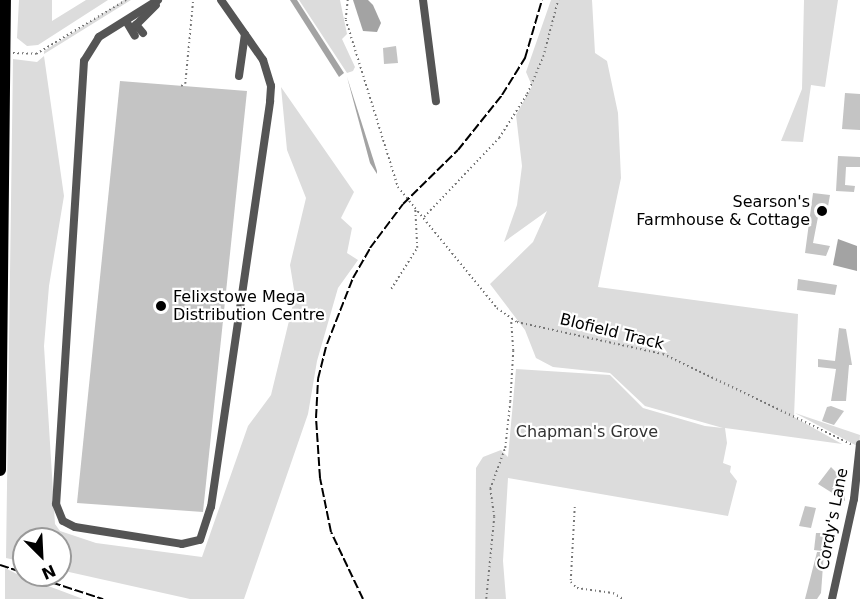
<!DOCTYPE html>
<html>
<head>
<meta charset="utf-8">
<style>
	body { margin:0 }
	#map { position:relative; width:860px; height:599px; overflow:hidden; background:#fff; font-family:"DejaVu Sans",sans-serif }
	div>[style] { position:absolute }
	.green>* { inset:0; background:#dcdcdc }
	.water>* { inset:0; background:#a3a3a3 }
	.building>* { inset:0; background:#c4c4c4 }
	.path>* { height:1.5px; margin-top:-0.75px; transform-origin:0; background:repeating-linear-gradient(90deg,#777 0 1.5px,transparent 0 4.5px) }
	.minor>* { height:8px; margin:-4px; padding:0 4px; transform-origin:4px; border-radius:4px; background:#555 }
	.highway>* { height:12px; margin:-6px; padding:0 6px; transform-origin:6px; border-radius:6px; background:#000 }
	.rail>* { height:2px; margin-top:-1px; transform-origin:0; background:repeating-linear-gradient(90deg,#000 0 9px,transparent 0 12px) }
	.dots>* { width:16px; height:16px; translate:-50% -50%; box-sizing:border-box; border:3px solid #fff; border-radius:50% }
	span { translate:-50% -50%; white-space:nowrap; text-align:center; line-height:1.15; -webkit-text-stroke:4.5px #fff; paint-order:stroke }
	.poi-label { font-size:16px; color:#000 }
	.right { translate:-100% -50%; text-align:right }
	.left { translate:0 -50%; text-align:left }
	.street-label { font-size:16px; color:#000 }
	.park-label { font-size:16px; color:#333 }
	.north { position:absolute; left:12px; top:527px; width:60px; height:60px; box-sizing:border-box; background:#fff; border:2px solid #999; border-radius:50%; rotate:156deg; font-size:16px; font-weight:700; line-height:24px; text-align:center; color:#000 }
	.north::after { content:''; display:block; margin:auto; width:21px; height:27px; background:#000; clip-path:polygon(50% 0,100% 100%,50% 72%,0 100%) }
</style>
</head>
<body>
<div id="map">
	<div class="green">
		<i style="clip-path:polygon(19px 0,52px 0,52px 21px,86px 0,108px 0,38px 45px,27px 46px,17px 38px)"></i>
		<i style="clip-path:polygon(124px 0,131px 0,44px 54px,44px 51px)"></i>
		<i style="clip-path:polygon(299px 0,340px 0,347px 34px,342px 39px,355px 67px,353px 71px,347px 73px)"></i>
		<i style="clip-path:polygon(551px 0,592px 0,595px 53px,607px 61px,618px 113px,621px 178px,598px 287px,798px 314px,794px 417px,842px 444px,725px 428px,727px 443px,723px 463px,731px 466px,730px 472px,737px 481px,728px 516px,508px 478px,503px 561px,506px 599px,475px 599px,476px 468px,483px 457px,501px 450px,508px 457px,516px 369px,610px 375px,643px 408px,705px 426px,723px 428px,645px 406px,610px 373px,553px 367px,536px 358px,525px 330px,490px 284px,533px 242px,547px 211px,504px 242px,517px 205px,522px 166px,516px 115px,532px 86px,526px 72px)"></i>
		<i style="clip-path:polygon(804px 0,838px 0,825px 87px,811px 85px,803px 142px,781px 141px,802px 89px)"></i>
		<i style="clip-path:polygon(44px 56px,64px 196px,49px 286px,44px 346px,55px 524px,60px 531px,96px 543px,202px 557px,248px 426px,271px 395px,295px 296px,290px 265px,306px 198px,287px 150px,281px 87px,354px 192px,341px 218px,352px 228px,347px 253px,358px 260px,338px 288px,317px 361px,308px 414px,244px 599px,190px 599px,60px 570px,60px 539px,24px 539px,24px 562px,6px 558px,13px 59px,37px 62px)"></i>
		<i style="clip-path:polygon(795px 413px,860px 435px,859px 447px)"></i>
		<i style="clip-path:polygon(5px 568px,19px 575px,83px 599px,5px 599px)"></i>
	</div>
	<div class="water">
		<i style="clip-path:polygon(290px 0,297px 0,344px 73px,339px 77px)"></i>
		<i style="clip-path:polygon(353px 0,368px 0,373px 5px,381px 23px,377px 32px,363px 31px)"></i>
		<i style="clip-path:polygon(347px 77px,377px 171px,377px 174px,370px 163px)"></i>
		<i style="clip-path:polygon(838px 239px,857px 246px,857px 271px,833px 265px)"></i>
	</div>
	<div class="building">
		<i style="clip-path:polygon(396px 46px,398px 63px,384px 64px,383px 48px)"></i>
		<i style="clip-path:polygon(120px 81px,247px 91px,203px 512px,77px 503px)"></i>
		<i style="clip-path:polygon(845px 93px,860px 94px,860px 130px,842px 129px)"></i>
		<i style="clip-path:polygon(838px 156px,860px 157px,860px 167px,846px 167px,845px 185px,855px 186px,854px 192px,836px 191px)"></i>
		<i style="clip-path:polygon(813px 193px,830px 195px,826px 218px,818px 217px,813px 243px,830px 246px,826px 256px,805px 253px)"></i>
		<i style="clip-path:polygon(798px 279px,837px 285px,835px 295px,797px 290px)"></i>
		<i style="clip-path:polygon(839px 328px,846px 329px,852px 365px,849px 365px,846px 401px,831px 401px,836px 369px,818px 367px,818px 359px,835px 361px)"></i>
		<i style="clip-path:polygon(831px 406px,844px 411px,834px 425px,822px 421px,827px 407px)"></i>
		<i style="clip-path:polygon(831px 467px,841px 477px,832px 488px,845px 490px,845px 501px,818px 484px)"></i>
		<i style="clip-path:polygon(805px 506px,816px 508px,811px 528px,799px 526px)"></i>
		<i style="clip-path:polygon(816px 533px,823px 533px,822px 551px,814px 550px)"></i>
		<i style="clip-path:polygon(817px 552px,824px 552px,821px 593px,817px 599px,805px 599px)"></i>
	</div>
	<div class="path">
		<i style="left:348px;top:0;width:20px;rotate:96deg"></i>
		<i style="left:346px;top:20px;width:175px;rotate:72.7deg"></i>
		<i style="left:398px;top:187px;width:156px;rotate:50.7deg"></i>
		<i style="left:497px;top:308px;width:24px;rotate:35deg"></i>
		<i style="left:517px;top:322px;width:149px;rotate:12.4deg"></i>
		<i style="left:663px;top:354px;width:211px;rotate:25.6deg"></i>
		<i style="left:13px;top:53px;width:23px;rotate:2deg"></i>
		<i style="left:36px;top:54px;width:105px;rotate:-31deg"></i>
		<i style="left:181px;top:86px;width:4px;rotate:-27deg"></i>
		<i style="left:185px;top:84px;width:84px;rotate:-84.6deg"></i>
		<i style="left:424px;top:217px;width:109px;rotate:-46.5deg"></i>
		<i style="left:499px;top:138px;width:52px;rotate:-57.5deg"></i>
		<i style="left:527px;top:94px;width:40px;rotate:-66.6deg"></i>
		<i style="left:543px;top:57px;width:59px;rotate:-75.3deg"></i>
		<i style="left:391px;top:289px;width:49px;rotate:-57.6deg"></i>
		<i style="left:417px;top:248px;width:40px;rotate:-92.9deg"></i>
		<i style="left:575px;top:507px;width:75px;rotate:93.1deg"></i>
		<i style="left:571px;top:582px;width:8px;rotate:45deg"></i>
		<i style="left:577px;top:588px;width:36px;rotate:8deg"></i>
		<i style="left:613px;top:593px;width:12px;rotate:31deg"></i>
		<i style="left:486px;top:599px;width:82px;rotate:-84.4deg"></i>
		<i style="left:494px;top:517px;width:28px;rotate:-98deg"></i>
		<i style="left:490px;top:489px;width:44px;rotate:-69.9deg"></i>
		<i style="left:505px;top:448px;width:46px;rotate:-83.8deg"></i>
		<i style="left:510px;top:402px;width:51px;rotate:-86.6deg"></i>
		<i style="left:513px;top:351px;width:30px;rotate:-94deg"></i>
	</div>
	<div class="minor">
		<i style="left:158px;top:0;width:70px;rotate:147.9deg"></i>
		<i style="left:99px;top:37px;width:28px;rotate:122deg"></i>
		<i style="left:84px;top:61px;width:444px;rotate:93.6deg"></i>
		<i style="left:56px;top:504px;width:18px;rotate:68deg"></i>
		<i style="left:63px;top:521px;width:13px;rotate:27deg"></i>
		<i style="left:75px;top:527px;width:108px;rotate:9deg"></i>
		<i style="left:182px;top:544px;width:18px;rotate:-13deg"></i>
		<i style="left:200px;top:540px;width:35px;rotate:-72deg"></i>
		<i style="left:211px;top:507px;width:410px;rotate:-81.7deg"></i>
		<i style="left:270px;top:101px;width:15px;rotate:-86deg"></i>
		<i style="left:271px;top:86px;width:27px;rotate:-107deg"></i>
		<i style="left:263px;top:60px;width:73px;rotate:-125deg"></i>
		<i style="left:423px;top:0;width:102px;rotate:82.7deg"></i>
		<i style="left:126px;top:21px;width:17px;rotate:59deg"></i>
		<i style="left:143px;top:33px;width:11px;rotate:-131deg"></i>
		<i style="left:136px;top:25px;width:28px;rotate:-45deg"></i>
		<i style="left:239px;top:76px;width:42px;rotate:-81.9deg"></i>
		<i style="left:832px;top:599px;width:102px;rotate:-77.6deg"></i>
		<i style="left:854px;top:499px;width:55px;rotate:-83.8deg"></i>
	</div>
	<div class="highway">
		<i style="left:0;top:470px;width:470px;rotate:-89.4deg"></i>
	</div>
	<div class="rail">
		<i style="left:0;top:565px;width:25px;rotate:18deg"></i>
		<i style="left:29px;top:575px;width:78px;rotate:18deg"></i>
		<i style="left:363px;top:599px;width:74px;rotate:-115.5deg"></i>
		<i style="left:331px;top:532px;width:55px;rotate:-101.5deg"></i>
		<i style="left:320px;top:478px;width:60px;rotate:-93.8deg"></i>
		<i style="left:316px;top:418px;width:39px;rotate:-87deg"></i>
		<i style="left:318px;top:379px;width:36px;rotate:-76deg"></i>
		<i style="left:327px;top:344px;width:71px;rotate:-68.5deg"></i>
		<i style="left:353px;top:278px;width:34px;rotate:-60deg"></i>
		<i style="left:370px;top:248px;width:55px;rotate:-53.1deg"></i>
		<i style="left:403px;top:204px;width:77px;rotate:-44.5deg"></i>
		<i style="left:458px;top:150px;width:70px;rotate:-51.3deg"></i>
		<i style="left:502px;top:95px;width:44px;rotate:-58.1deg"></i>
		<i style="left:525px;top:58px;width:60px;rotate:-73.7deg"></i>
	</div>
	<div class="dots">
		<i style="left:822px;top:211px;background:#000"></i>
		<i style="left:161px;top:306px;background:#000"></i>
	</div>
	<div class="poi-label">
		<span class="right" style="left:810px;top:211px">Searson's<br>Farmhouse &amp; Cottage</span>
		<span class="left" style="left:173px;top:306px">Felixstowe Mega<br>Distribution Centre</span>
	</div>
	<div class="street-label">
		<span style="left:612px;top:332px;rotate:14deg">Blofield Track</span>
		<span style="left:833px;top:519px;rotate:-79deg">Cordy's Lane</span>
	</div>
	<div class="park-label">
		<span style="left:587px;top:432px">Chapman's Grove</span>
	</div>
	<div class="north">N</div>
</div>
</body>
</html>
